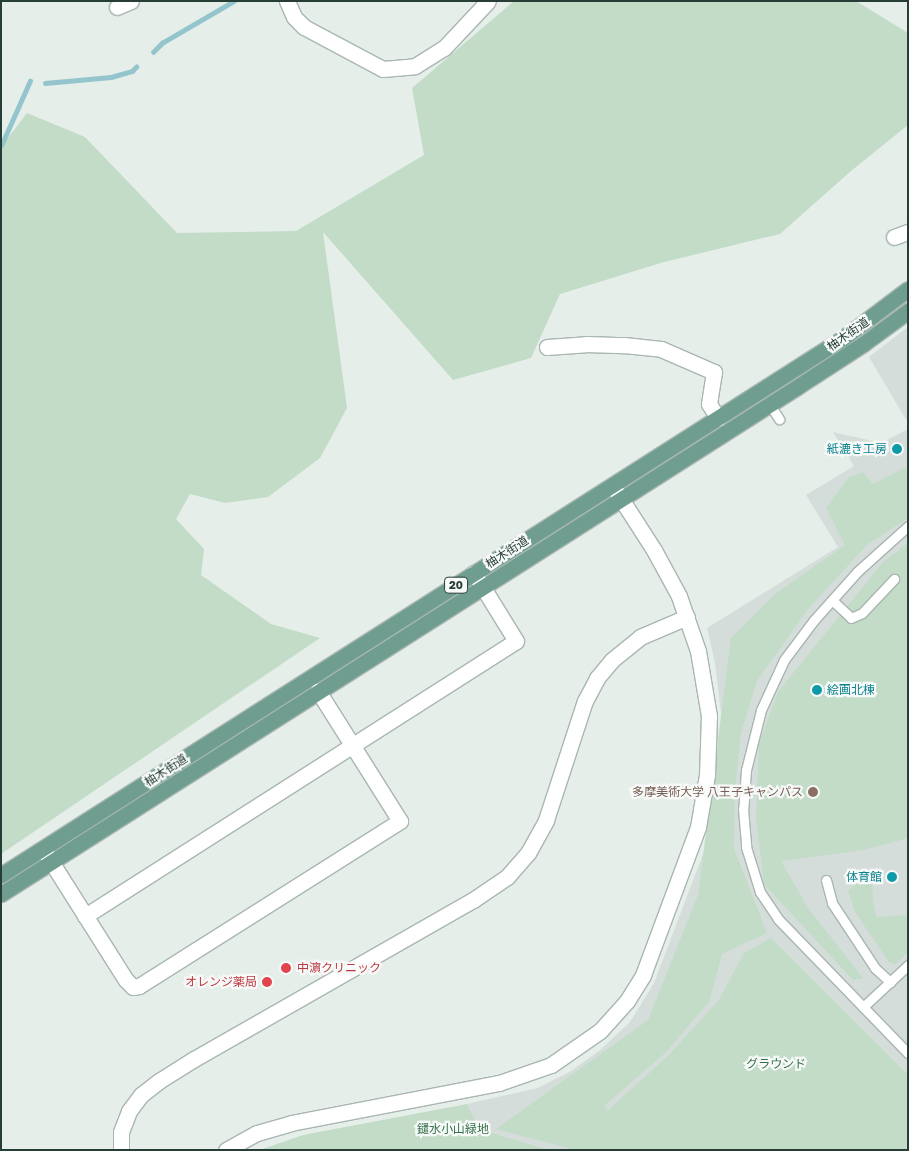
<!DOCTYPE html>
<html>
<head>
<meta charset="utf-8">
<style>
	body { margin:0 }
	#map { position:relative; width:909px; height:1151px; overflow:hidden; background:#e6eeea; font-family:"Golos Text","Noto Sans JP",sans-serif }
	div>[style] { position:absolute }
	.built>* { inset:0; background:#d4ddd9 }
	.green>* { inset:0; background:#c2dcc8 }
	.stream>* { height:4.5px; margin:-2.25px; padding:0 2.25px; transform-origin:2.25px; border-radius:2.25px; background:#95c5cc }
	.roads { filter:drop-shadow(1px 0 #a9b6b1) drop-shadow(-1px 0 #a9b6b1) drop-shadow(0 1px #a9b6b1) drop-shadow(0 -1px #a9b6b1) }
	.lane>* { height:9px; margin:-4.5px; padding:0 4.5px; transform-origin:4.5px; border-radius:4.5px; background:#fff }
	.street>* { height:15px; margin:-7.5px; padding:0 7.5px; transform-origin:7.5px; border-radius:7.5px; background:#fff }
	.secondary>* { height:15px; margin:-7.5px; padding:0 7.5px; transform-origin:7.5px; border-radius:7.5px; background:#fff }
	.primary>* { height:15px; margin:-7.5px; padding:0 7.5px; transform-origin:7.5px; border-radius:7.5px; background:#6f9e91 }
	.dots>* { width:14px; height:14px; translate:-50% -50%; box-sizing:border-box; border:2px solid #f7faf8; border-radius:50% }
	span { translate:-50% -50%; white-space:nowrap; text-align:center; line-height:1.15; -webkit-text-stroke:4.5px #f7faf8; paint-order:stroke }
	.shield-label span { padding:1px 4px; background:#f7faf8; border:1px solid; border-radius:4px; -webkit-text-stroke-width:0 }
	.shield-label { font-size:11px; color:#273e37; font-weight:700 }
	.street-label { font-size:12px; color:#273e37 }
	.culture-label { font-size:12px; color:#0d838f }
	.right { translate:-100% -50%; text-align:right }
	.left { translate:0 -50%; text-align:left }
	.education-label { font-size:12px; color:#785e54 }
	.health-label { font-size:12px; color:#be3a42 }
	.park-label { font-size:12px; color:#35714a }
	.frame { position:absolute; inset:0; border:2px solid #273e37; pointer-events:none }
</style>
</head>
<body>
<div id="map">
	<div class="built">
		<i style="clip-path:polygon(908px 327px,908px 423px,869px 357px)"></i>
		<i style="clip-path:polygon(908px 429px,908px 1150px,549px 1150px,480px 1129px,467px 1104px,538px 1088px,571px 1071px,599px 1051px,630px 1022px,654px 983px,708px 841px,723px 730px,715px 663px,707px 628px,838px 547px,806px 495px,854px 466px,833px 432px,881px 443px)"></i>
	</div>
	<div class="green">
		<i style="clip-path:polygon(514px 1px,856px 1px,908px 33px,908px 125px,851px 171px,780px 234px,664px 262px,560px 294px,531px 358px,453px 380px,323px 232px,347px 408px,320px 458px,268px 497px,225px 503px,190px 494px,176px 519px,204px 549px,201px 575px,271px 624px,320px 638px,1px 854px,1px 147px,27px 113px,85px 137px,177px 233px,296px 231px,424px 155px,412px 88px)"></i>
		<i style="clip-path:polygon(904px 468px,908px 470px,908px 518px,867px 545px,808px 609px,757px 681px,741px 733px,735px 789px,734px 849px,767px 933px,722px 954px,709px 1002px,665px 1053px,604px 1106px,608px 1110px,666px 1058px,719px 1000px,744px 953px,771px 938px,908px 1075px,908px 1150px,576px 1150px,496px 1129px,648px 1020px,698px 895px,731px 638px,775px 594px,845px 545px,826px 508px,848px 478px,863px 472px,873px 484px)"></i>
		<i style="clip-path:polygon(908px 543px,908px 838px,864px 850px,781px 861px,808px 908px,863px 978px,853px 980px,764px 884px,756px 819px,759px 743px,778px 692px,883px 562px)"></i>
		<i style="clip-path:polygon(860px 880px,872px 885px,874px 908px,877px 917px,908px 915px,908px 952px,895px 965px,889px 962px,855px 912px,848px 891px)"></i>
		<i style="clip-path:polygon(467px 1104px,480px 1129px,549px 1150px,260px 1150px,303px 1135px)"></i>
	</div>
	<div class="stream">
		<i style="left:153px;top:52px;width:13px;rotate:-45deg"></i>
		<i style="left:162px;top:43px;width:83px;rotate:-30.3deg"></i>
		<i style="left:45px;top:83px;width:66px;rotate:-5.2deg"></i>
		<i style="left:111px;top:77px;width:22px;rotate:-16deg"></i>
		<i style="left:132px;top:71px;width:6px;rotate:-45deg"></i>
		<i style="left:1px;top:146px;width:71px;rotate:-66deg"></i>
	</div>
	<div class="roads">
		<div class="lane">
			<i style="left:770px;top:405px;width:17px;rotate:57deg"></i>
			<i style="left:908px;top:526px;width:69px;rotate:138deg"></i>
			<i style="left:857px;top:572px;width:64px;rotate:131.9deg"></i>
			<i style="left:814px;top:620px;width:50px;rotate:126.9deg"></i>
			<i style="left:784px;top:660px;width:55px;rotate:114.7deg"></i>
			<i style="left:761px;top:710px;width:62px;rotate:104deg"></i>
			<i style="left:746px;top:770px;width:39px;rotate:94deg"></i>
			<i style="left:743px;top:809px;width:38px;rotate:85deg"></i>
			<i style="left:746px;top:847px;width:47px;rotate:72.7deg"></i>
			<i style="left:760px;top:892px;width:32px;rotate:56deg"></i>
			<i style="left:778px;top:919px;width:187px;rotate:45.9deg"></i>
			<i style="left:832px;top:600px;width:26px;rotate:43deg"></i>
			<i style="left:851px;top:618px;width:12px;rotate:-24deg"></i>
			<i style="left:862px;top:613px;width:47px;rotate:-46.7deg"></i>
			<i style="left:826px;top:880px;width:24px;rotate:75deg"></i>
			<i style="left:832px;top:903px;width:78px;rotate:56.5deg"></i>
			<i style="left:875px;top:968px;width:21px;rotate:43deg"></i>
			<i style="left:863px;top:1007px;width:62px;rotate:-43deg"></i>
		</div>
		<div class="street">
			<i style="left:287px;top:1px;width:17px;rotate:66deg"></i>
			<i style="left:294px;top:17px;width:14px;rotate:45deg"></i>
			<i style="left:304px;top:27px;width:89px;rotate:28deg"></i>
			<i style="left:383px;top:69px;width:32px;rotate:-5deg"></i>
			<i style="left:415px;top:66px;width:34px;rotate:-32deg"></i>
			<i style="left:444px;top:48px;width:64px;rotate:-46.9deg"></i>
			<i style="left:117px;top:7px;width:15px;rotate:-23deg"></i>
			<i style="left:894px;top:237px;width:15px;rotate:-20deg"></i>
			<i style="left:547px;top:347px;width:39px;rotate:-4deg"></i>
			<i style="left:586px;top:344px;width:38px;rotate:2deg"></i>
			<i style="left:624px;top:345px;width:37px;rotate:6deg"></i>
			<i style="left:661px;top:349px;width:58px;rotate:23.5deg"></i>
			<i style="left:714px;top:372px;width:32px;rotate:99deg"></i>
			<i style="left:709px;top:404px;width:17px;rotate:57deg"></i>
			<i style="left:45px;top:852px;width:151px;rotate:57.7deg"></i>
			<i style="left:126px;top:980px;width:10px;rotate:45deg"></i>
			<i style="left:133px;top:987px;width:6px;rotate:-9deg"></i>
			<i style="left:139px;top:986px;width:309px;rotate:-32.3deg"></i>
			<i style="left:400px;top:821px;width:154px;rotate:-122.2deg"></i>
			<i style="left:85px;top:916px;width:511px;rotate:-32.54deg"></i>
			<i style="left:516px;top:641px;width:80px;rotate:-121.7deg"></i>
		</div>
		<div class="secondary">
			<i style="left:121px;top:1150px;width:18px;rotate:-90deg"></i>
			<i style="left:121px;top:1132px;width:22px;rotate:-69deg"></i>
			<i style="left:129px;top:1111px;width:20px;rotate:-53deg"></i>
			<i style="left:141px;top:1095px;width:23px;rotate:-38deg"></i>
			<i style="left:159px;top:1081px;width:41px;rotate:-32.2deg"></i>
			<i style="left:194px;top:1059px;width:321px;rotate:-29.7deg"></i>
			<i style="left:473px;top:900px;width:41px;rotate:-34.1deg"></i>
			<i style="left:507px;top:877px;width:32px;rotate:-49deg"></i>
			<i style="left:528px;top:853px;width:38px;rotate:-61deg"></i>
			<i style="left:546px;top:820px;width:125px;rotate:-71.9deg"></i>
			<i style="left:585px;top:701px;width:26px;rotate:-62deg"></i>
			<i style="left:597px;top:678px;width:23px;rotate:-50deg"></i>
			<i style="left:612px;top:660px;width:36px;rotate:-39deg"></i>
			<i style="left:640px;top:637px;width:51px;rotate:-23.1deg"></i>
			<i style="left:226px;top:1150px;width:35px;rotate:-29deg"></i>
			<i style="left:257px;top:1133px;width:35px;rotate:-16deg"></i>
			<i style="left:291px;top:1123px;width:212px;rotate:-10.9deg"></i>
			<i style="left:499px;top:1083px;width:55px;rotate:-19.1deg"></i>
			<i style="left:551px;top:1065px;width:60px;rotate:-34.8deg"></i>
			<i style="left:600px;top:1031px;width:40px;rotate:-48deg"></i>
			<i style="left:627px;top:1001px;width:31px;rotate:-58deg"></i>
			<i style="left:643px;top:975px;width:158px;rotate:-69.6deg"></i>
			<i style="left:698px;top:827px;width:53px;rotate:-80.2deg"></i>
			<i style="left:707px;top:775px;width:59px;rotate:-88.1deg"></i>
			<i style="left:709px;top:716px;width:66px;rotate:-99.6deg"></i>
			<i style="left:698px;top:651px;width:58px;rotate:-109.1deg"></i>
			<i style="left:679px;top:596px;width:52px;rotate:-118.5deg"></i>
			<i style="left:654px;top:550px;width:74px;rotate:-122.8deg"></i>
		</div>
		<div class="primary">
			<i style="left:1px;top:875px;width:999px;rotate:-32.53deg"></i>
			<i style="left:843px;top:338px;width:81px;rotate:-37deg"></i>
			<i style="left:1px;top:894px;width:944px;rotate:-32.49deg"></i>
			<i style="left:797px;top:387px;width:79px;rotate:-33.1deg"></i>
			<i style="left:863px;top:344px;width:56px;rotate:-36.3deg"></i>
		</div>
	</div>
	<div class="dots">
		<i style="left:897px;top:449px;background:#0f9aa8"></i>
		<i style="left:817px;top:690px;background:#0f9aa8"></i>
		<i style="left:813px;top:792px;background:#8d6e63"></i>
		<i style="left:892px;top:877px;background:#0f9aa8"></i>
		<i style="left:286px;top:968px;background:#e0444e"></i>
		<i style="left:267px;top:982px;background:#e0444e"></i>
	</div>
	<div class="shield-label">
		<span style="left:456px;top:585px">20</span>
	</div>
	<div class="street-label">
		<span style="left:848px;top:334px;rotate:-35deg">柚木街道</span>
		<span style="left:507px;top:552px;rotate:-33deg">柚木街道</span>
		<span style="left:166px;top:770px;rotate:-33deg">柚木街道</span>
	</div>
	<div class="culture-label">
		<span class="right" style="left:887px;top:449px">紙漉き工房</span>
		<span class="left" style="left:827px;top:690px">絵画北棟</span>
		<span class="right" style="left:882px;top:877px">体育館</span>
	</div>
	<div class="education-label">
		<span class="right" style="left:803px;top:792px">多摩美術大学 八王子キャンパス</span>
	</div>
	<div class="health-label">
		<span class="left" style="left:297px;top:968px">中濵クリニック</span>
		<span class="right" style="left:257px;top:982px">オレンジ薬局</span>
	</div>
	<div class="park-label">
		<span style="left:776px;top:1064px">グラウンド</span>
		<span style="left:453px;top:1129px">鑓水小山緑地</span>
	</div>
	<div class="frame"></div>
</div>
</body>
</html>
